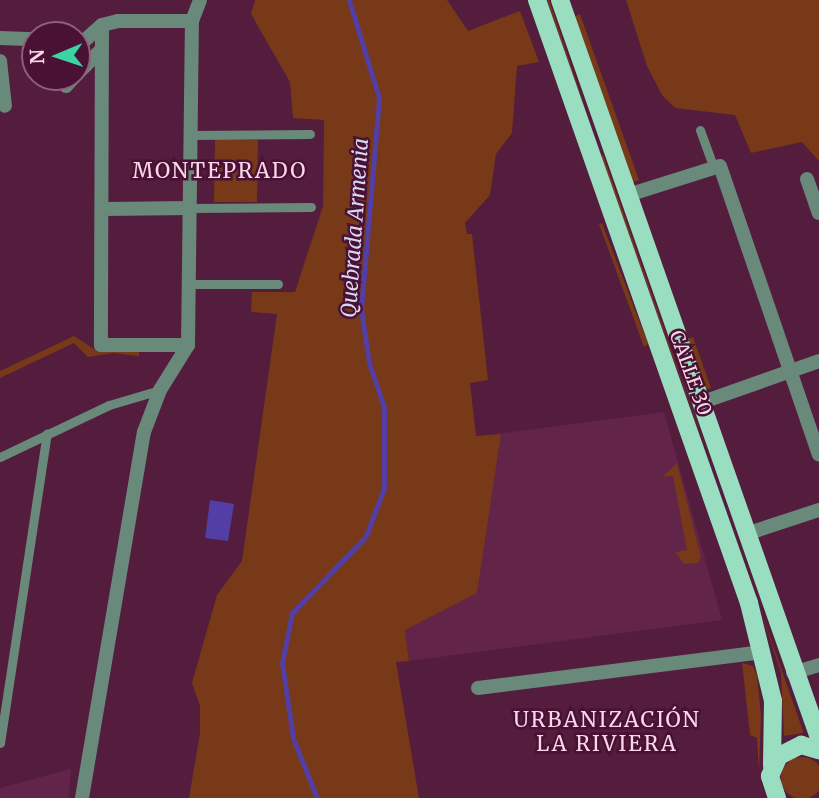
<!DOCTYPE html>
<html>
<head>
<meta charset="utf-8">
<style>
	body { margin:0 }
	#map { position:relative; width:819px; height:798px; overflow:hidden; background:#541c3d; font-family:Merriweather,serif }
	div>[style] { position:absolute }
	.built>* { inset:0; background:#632449 }
	.green>* { inset:0; background:#773917 }
	.round { border-radius:50% }
	.water>* { inset:0; background:#523ea4 }
	.stream>* { height:5px; margin:-2.5px; padding:0 2.5px; transform-origin:2.5px; border-radius:2.5px; background:#523ea4 }
	.lane>* { height:9px; margin:-4.5px; padding:0 4.5px; transform-origin:4.5px; border-radius:4.5px; background:#69897b }
	.street>* { height:14px; margin:-7px; padding:0 7px; transform-origin:7px; border-radius:7px; background:#69897b }
	.primary>* { height:18px; margin:-9px; padding:0 9px; transform-origin:9px; border-radius:9px; background:#9adec2 }
	span { translate:-50% -50%; white-space:nowrap; text-align:center; line-height:1.15; -webkit-text-stroke:5px #491133; paint-order:stroke }
	.street-label { font-size:19px; color:#fad6e8 }
	.neighbourhood-label { font-size:21px; color:#fad6e8; letter-spacing:2px }
	.water-label { font-size:21px; color:#d9d8f3; font-style:italic }
	.north { position:absolute; left:21px; top:21px; width:70px; height:70px; box-sizing:border-box; background:#491133; border:2px solid #90607b; border-radius:50%; rotate:268deg; font-size:19px; font-weight:700; line-height:28px; text-align:center; color:#fad6e8 }
	.north::after { content:''; display:block; margin:auto; width:24px; height:32px; background:#3cd4a4; clip-path:polygon(50% 0,100% 100%,50% 72%,0 100%) }
</style>
</head>
<body>
<div id="map">
	<div class="built">
		<i style="clip-path:polygon(664px 412px,722px 620px,409px 661px,405px 630px,477px 592px,497px 434px)"></i>
		<i style="clip-path:polygon(71px 769px,69px 798px,0 798px,0 788px)"></i>
	</div>
	<div class="green">
		<i style="clip-path:polygon(255px 0,447px 0,468px 31px,520px 11px,539px 62px,517px 66px,512px 133px,496px 154px,490px 195px,465px 223px,467px 234px,472px 234px,488px 380px,470px 383px,476px 436px,501px 434px,477px 593px,405px 630px,409px 661px,396px 662px,419px 798px,189px 798px,200px 733px,200px 706px,192px 683px,217px 595px,242px 561px,277px 314px,251px 312px,252px 292px,295px 292px,323px 206px,324px 120px,293px 118px,290px 82px,251px 14px)"></i>
		<i style="clip-path:polygon(547px 0,549px 0,598px 147px)"></i>
		<i style="clip-path:polygon(626px 0,819px 0,819px 161px,802px 142px,751px 153px,735px 115px,675px 108px,662px 95px,647px 66px)"></i>
		<i style="clip-path:polygon(580px 14px,639px 180px,633px 182px,575px 16px)"></i>
		<i style="clip-path:polygon(215px 139px,258px 140px,257px 202px,214px 202px)"></i>
		<i style="clip-path:polygon(603px 155px,710px 461px,601px 156px)"></i>
		<i style="clip-path:polygon(602px 223px,648px 344px,644px 347px,599px 224px)"></i>
		<i style="clip-path:polygon(74px 336px,94px 349px,139px 350px,139px 356px,113px 353px,88px 357px,74px 343px,0 378px,0 371px)"></i>
		<i style="clip-path:polygon(693px 337px,711px 388px,706px 389px,688px 339px)"></i>
		<i style="clip-path:polygon(677px 463px,701px 557px,698px 563px,684px 564px,675px 552px,687px 550px,673px 476px,662px 477px)"></i>
		<i style="clip-path:polygon(760px 608px,803px 731px,803px 733px,784px 736px,781px 673px)"></i>
		<i style="clip-path:polygon(742px 663px,753px 666px,757px 676px,761px 715px,759px 772px,757px 738px,750px 735px)"></i>
		<i class="round" style="left:781px;top:757px;width:42px;height:42px"></i>
	</div>
	<div class="water">
		<i style="clip-path:polygon(210px 500px,234px 504px,228px 541px,205px 538px)"></i>
	</div>
	<div class="stream">
		<i style="left:317px;top:798px;width:65px;rotate:-111.8deg"></i>
		<i style="left:293px;top:738px;width:76px;rotate:-98.3deg"></i>
		<i style="left:282px;top:663px;width:51px;rotate:-78.7deg"></i>
		<i style="left:292px;top:613px;width:107px;rotate:-46.1deg"></i>
		<i style="left:366px;top:536px;width:51px;rotate:-69.4deg"></i>
		<i style="left:384px;top:488px;width:81px;rotate:-90deg"></i>
		<i style="left:384px;top:407px;width:46px;rotate:-108.8deg"></i>
		<i style="left:369px;top:363px;width:55px;rotate:-98.4deg"></i>
		<i style="left:361px;top:309px;width:212px;rotate:-85.1deg"></i>
		<i style="left:379px;top:98px;width:102px;rotate:-107deg"></i>
	</div>
	<div class="lane">
		<i style="left:700px;top:130px;width:38px;rotate:70deg"></i>
		<i style="left:191px;top:135px;width:119px;rotate:-0.5deg"></i>
		<i style="left:191px;top:208px;width:120px;rotate:-0.5deg"></i>
		<i style="left:190px;top:284px;width:88px"></i>
		<i style="left:0;top:457px;width:121px;rotate:-25.5deg"></i>
		<i style="left:109px;top:405px;width:53px;rotate:-16.4deg"></i>
		<i style="left:0;top:743px;width:313px;rotate:-81.4deg"></i>
	</div>
	<div class="street">
		<i style="left:102px;top:25px;width:320px;rotate:90.2deg"></i>
		<i style="left:101px;top:345px;width:87px"></i>
		<i style="left:0;top:38px;width:35px;rotate:2deg"></i>
		<i style="left:77px;top:41px;width:7px"></i>
		<i style="left:84px;top:41px;width:24px;rotate:-42deg"></i>
		<i style="left:102px;top:25px;width:16px;rotate:-14deg"></i>
		<i style="left:118px;top:21px;width:74px"></i>
		<i style="left:0;top:61px;width:45px;rotate:83.7deg"></i>
		<i style="left:77px;top:74px;width:34px;rotate:-45deg"></i>
		<i style="left:66px;top:86px;width:12px;rotate:-48deg"></i>
		<i style="left:807px;top:179px;width:36px;rotate:71deg"></i>
		<i style="left:628px;top:195px;width:96px;rotate:-17.5deg"></i>
		<i style="left:720px;top:166px;width:305px;rotate:71.1deg"></i>
		<i style="left:103px;top:209px;width:88px;rotate:-0.7deg"></i>
		<i style="left:700px;top:403px;width:126px;rotate:-19.4deg"></i>
		<i style="left:746px;top:534px;width:77px;rotate:-18.2deg"></i>
		<i style="left:793px;top:673px;width:27px;rotate:-17deg"></i>
		<i style="left:478px;top:688px;width:287px;rotate:-7.2deg"></i>
		<i style="left:82px;top:798px;width:371px;rotate:-80.4deg"></i>
		<i style="left:144px;top:432px;width:45px;rotate:-69.1deg"></i>
		<i style="left:160px;top:390px;width:53px;rotate:-58.1deg"></i>
		<i style="left:188px;top:345px;width:324px;rotate:-89.3deg"></i>
		<i style="left:192px;top:21px;width:22px;rotate:-69deg"></i>
	</div>
	<div class="primary">
		<i style="left:537px;top:0;width:639px;rotate:70.63deg"></i>
		<i style="left:749px;top:603px;width:101px;rotate:76.2deg"></i>
		<i style="left:773px;top:701px;width:65px;rotate:90.9deg"></i>
		<i style="left:560px;top:0;width:782px;rotate:70.66deg"></i>
		<i style="left:777px;top:798px;width:23px;rotate:-108deg"></i>
		<i style="left:770px;top:776px;width:22px;rotate:-66deg"></i>
		<i style="left:779px;top:756px;width:25px;rotate:-27deg"></i>
		<i style="left:801px;top:745px;width:19px;rotate:16deg"></i>
	</div>
	<div class="street-label">
		<span style="left:690px;top:373px;rotate:70deg">CALLE 30</span>
	</div>
	<div class="neighbourhood-label">
		<span style="left:220px;top:171px">MONTEPRADO</span>
		<span style="left:607px;top:732px">URBANIZACIÓN<br>LA RIVIERA</span>
	</div>
	<div class="water-label">
		<span style="left:355px;top:228px;rotate:-86deg">Quebrada Armenia</span>
	</div>
	<div class="north">N</div>
</div>
</body>
</html>
